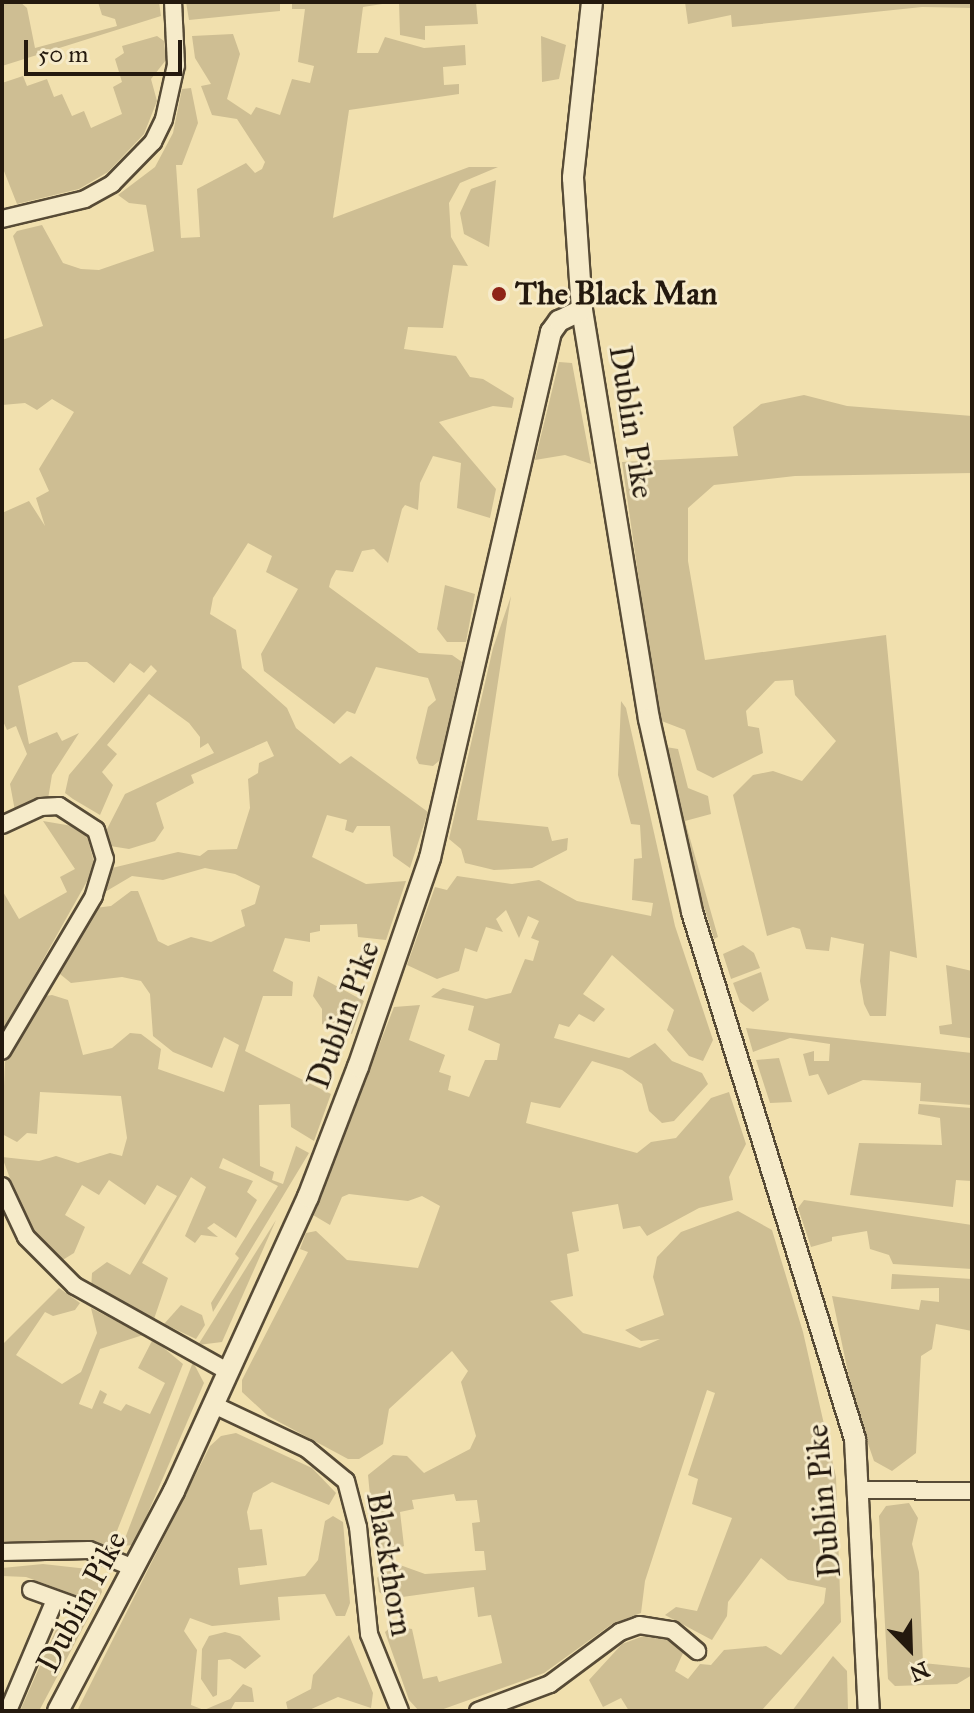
<!DOCTYPE html>
<html>
<head>
<meta charset="utf-8">
<style>
	body { margin:0 }
	#map { position:relative; width:974px; height:1713px; overflow:hidden; background:#f1e0ae; font-family:"IM FELL Great Primer",serif }
	div>[style] { position:absolute }
	.green>* { inset:0; background:#cebe93 }
	.roads { filter:drop-shadow(2px 0 #574b36) drop-shadow(-2px 0 #574b36) drop-shadow(0 2px #574b36) drop-shadow(0 -2px #574b36) }
	.minor>* { height:16px; margin:-8px; padding:0 8px; transform-origin:8px; border-radius:8px; background:#f6ebca }
	.tertiary>* { height:20px; margin:-10px; padding:0 10px; transform-origin:10px; border-radius:10px; background:#f6ebca }
	.dots>* { width:22px; height:22px; translate:-50% -50%; box-sizing:border-box; border:4px solid #f6ebca; border-radius:50% }
	span { translate:-50% -50%; white-space:nowrap; text-align:center; line-height:1.15; -webkit-text-stroke:6px #f6ebca; paint-order:stroke }
	.poi-label { font-size:32px; color:#24190e; font-weight:700 }
	.left { translate:0 -50%; text-align:left }
	.street-label { font-size:32px; color:#24190e }
	.frame { position:absolute; inset:0; border:4px solid #24190e; pointer-events:none }
	.north { position:absolute; left:870px; top:1609px; width:80px; height:80px; -webkit-text-stroke:6px #f6ebca; paint-order:stroke; rotate:157deg; font-size:22px; font-weight:700; line-height:32px; text-align:center; color:#24190e }
	.north::after { content:''; display:block; margin:auto; width:28px; height:36px; background:#24190e; clip-path:polygon(50% 0,100% 100%,50% 72%,0 100%) }
	.scale { position:absolute; left:24px; top:40px; width:158px; height:36px; box-sizing:border-box; border:4px solid #24190e; border-top:0; padding-left:10px; font-size:24px; line-height:28px; white-space:nowrap; color:#24190e; -webkit-text-stroke:6px #f6ebca; paint-order:stroke }
</style>
</head>
<body>
<div id="map">
	<div class="green">
		<i style="clip-path:polygon(2px 2px,20px 2px,27px 8px,35px 48px,117px 26px,115px 19px,102px 15px,98px 2px,159px 2px,161px 16px,2px 66px)"></i>
		<i style="clip-path:polygon(186px 2px,280px 2px,280px 11px,189px 20px)"></i>
		<i style="clip-path:polygon(292px 2px,395px 2px,363px 7px,357px 53px,378px 53px,385px 37px,424px 48px,465px 45px,466px 65px,443px 67px,444px 85px,459px 84px,459px 94px,349px 110px,333px 218px,469px 167px,498px 167px,460px 183px,449px 203px,451px 237px,468px 266px,453px 265px,443px 328px,408px 327px,404px 349px,456px 356px,470px 377px,483px 379px,514px 398px,512px 408px,493px 406px,439px 422px,496px 489px,490px 518px,457px 508px,461px 463px,433px 456px,420px 483px,418px 510px,405px 505px,402px 509px,388px 563px,374px 549px,362px 551px,353px 572px,336px 570px,331px 579px,329px 587px,419px 653px,452px 655px,462px 662px,440px 760px,433px 766px,419px 764px,416px 758px,428px 707px,436px 700px,428px 678px,376px 667px,355px 714px,347px 711px,334px 724px,264px 671px,261px 654px,298px 589px,266px 572px,272px 556px,248px 543px,213px 598px,210px 614px,236px 630px,242px 668px,287px 708px,296px 728px,340px 764px,351px 756px,428px 812px,410px 868px,393px 856px,390px 826px,357px 826px,353px 833px,345px 830px,347px 820px,327px 815px,312px 857px,366px 884px,406px 881px,386px 940px,358px 937px,357px 924px,320px 925px,320px 931px,310px 933px,310px 942px,285px 938px,273px 971px,293px 982px,292px 996px,263px 996px,245px 1051px,331px 1094px,314px 1141px,291px 1127px,290px 1104px,259px 1105px,260px 1166px,274px 1172px,272px 1180px,283px 1184px,296px 1146px,309px 1153px,213px 1312px,211px 1303px,239px 1258px,235px 1254px,278px 1186px,223px 1158px,219px 1168px,253px 1181px,247px 1192px,257px 1200px,236px 1238px,214px 1223px,207px 1228px,218px 1237px,201px 1235px,195px 1243px,185px 1236px,206px 1187px,191px 1177px,142px 1263px,168px 1278px,154px 1319px,91px 1290px,92px 1273px,107px 1262px,130px 1275px,177px 1196px,157px 1185px,145px 1205px,109px 1180px,99px 1195px,82px 1185px,65px 1215px,85px 1227px,74px 1253px,61px 1261px,29px 1229px,2px 1157px,39px 1161px,56px 1156px,78px 1163px,110px 1153px,122px 1156px,127px 1138px,121px 1096px,40px 1092px,37px 1134px,27px 1133px,17px 1142px,2px 1134px,5px 1062px,39px 997px,52px 995px,68px 1000px,83px 1055px,112px 1048px,130px 1033px,141px 1034px,161px 1049px,158px 1069px,224px 1092px,239px 1045px,224px 1037px,212px 1068px,173px 1052px,153px 1036px,150px 994px,141px 981px,122px 977px,71px 983px,55px 970px,95px 908px,111px 906px,131px 891px,138px 891px,158px 941px,168px 946px,191px 937px,211px 942px,245px 926px,241px 910px,255px 904px,260px 886px,235px 874px,205px 868px,163px 880px,132px 876px,105px 892px,112px 868px,178px 852px,200px 856px,208px 850px,237px 849px,250px 808px,248px 779px,258px 773px,259px 763px,274px 756px,267px 741px,191px 775px,194px 783px,156px 803px,164px 828px,155px 841px,129px 849px,110px 846px,106px 831px,125px 794px,214px 753px,208px 743px,200px 748px,200px 737px,189px 723px,149px 694px,107px 745px,117px 754px,102px 772px,113px 785px,100px 815px,73px 799px,65px 793px,69px 775px,157px 671px,151px 665px,144px 673px,130px 663px,114px 683px,87px 662px,73px 662px,18px 686px,29px 744px,57px 732px,62px 741px,79px 733px,52px 775px,48px 799px,15px 811px,10px 784px,27px 754px,16px 726px,7px 730px,2px 719px,2px 513px,29px 501px,45px 526px,36px 498px,49px 491px,39px 469px,74px 412px,52px 399px,37px 410px,25px 403px,2px 405px,2px 340px,43px 326px,13px 236px,17px 231px,42px 225px,63px 263px,81px 269px,99px 270px,154px 251px,146px 205px,129px 203px,118px 195px,155px 167px,173px 133px,182px 89px,191px 88px,198px 123px,182px 165px,176px 165px,181px 238px,200px 237px,197px 189px,246px 163px,255px 173px,262px 169px,265px 162px,237px 119px,212px 115px,201px 86px,211px 84px,195px 58px,192px 36px,233px 34px,240px 54px,227px 99px,251px 115px,256px 107px,280px 115px,292px 79px,310px 83px,314px 66px,298px 62px,305px 9px,292px 9px)"></i>
		<i style="clip-path:polygon(399px 2px,476px 2px,478px 24px,425px 26px,425px 40px,400px 35px)"></i>
		<i style="clip-path:polygon(685px 2px,972px 2px,972px 8px,922px 7px,732px 27px,731px 15px,688px 24px)"></i>
		<i style="clip-path:polygon(157px 36px,164px 41px,166px 60px,151px 79px,157px 101px,144px 134px,108px 172px,79px 189px,17px 204px,2px 166px,2px 83px,23px 76px,27px 86px,47px 79px,54px 97px,62px 94px,72px 116px,84px 111px,91px 128px,122px 114px,113px 87px,122px 82px,115px 59px,124px 53px,122px 46px)"></i>
		<i style="clip-path:polygon(541px 36px,566px 45px,559px 79px,542px 82px)"></i>
		<i style="clip-path:polygon(496px 180px,489px 247px,464px 234px,460px 213px,471px 189px)"></i>
		<i style="clip-path:polygon(559px 362px,572px 363px,591px 464px,565px 455px,535px 460px)"></i>
		<i style="clip-path:polygon(804px 395px,847px 406px,972px 416px,972px 473px,795px 476px,714px 485px,688px 508px,688px 561px,705px 660px,886px 635px,917px 958px,890px 951px,886px 1016px,870px 1016px,864px 1004px,860px 981px,864px 944px,831px 937px,829px 951px,806px 949px,800px 929px,793px 927px,767px 936px,733px 795px,753px 775px,773px 771px,802px 781px,836px 741px,795px 695px,793px 680px,775px 681px,746px 711px,748px 726px,759px 728px,763px 753px,713px 778px,697px 770px,685px 730px,659px 720px,622px 462px,738px 456px,733px 427px,761px 404px)"></i>
		<i style="clip-path:polygon(445px 585px,475px 594px,466px 642px,447px 642px,437px 629px)"></i>
		<i style="clip-path:polygon(511px 596px,477px 820px,548px 827px,552px 841px,568px 838px,567px 850px,532px 868px,494px 870px,465px 863px,461px 849px,449px 839px,493px 648px)"></i>
		<i style="clip-path:polygon(621px 701px,626px 708px,675px 926px,713px 1040px,703px 1061px,689px 1056px,667px 1030px,674px 1010px,612px 955px,583px 994px,605px 1009px,594px 1022px,579px 1014px,569px 1027px,559px 1024px,554px 1038px,629px 1058px,655px 1043px,672px 1061px,702px 1073px,708px 1084px,674px 1121px,662px 1123px,649px 1111px,642px 1084px,622px 1070px,592px 1061px,560px 1108px,531px 1102px,526px 1123px,637px 1153px,651px 1142px,676px 1138px,711px 1098px,729px 1092px,746px 1144px,729px 1177px,733px 1200px,699px 1208px,647px 1236px,640px 1226px,623px 1229px,618px 1204px,572px 1212px,579px 1251px,567px 1254px,573px 1296px,550px 1301px,583px 1333px,640px 1348px,660px 1339px,641px 1341px,625px 1330px,664px 1315px,653px 1277px,657px 1257px,681px 1232px,738px 1211px,772px 1230px,803px 1332px,836px 1477px,841px 1622px,761px 1711px,629px 1711px,621px 1698px,603px 1707px,589px 1680px,622px 1644px,646px 1635px,668px 1639px,684px 1651px,675px 1671px,688px 1679px,700px 1664px,711px 1665px,724px 1650px,766px 1646px,781px 1655px,824px 1603px,826px 1588px,788px 1580px,761px 1558px,728px 1602px,727px 1616px,712px 1640px,665px 1615px,676px 1607px,697px 1611px,732px 1518px,692px 1504px,698px 1479px,688px 1475px,715px 1393px,707px 1390px,645px 1581px,641px 1613px,612px 1624px,544px 1673px,438px 1711px,419px 1711px,409px 1700px,385px 1632px,392px 1626px,412px 1629px,423px 1679px,437px 1676px,439px 1682px,502px 1663px,491px 1615px,478px 1617px,474px 1587px,388px 1599px,379px 1592px,377px 1578px,386px 1567px,400px 1565px,425px 1574px,486px 1570px,484px 1551px,475px 1551px,472px 1523px,480px 1522px,477px 1500px,456px 1501px,454px 1494px,412px 1500px,414px 1509px,400px 1512px,404px 1546px,384px 1555px,375px 1548px,368px 1475px,393px 1455px,407px 1456px,424px 1473px,470px 1449px,476px 1436px,461px 1382px,468px 1371px,452px 1351px,389px 1409px,383px 1444px,359px 1459px,348px 1459px,268px 1416px,242px 1392px,242px 1380px,308px 1252px,300px 1249px,306px 1233px,316px 1231px,347px 1260px,418px 1268px,440px 1206px,422px 1196px,408px 1201px,349px 1194px,342px 1197px,330px 1225px,313px 1215px,394px 1007px,420px 1005px,409px 1040px,445px 1055px,439px 1072px,451px 1076px,448px 1090px,469px 1097px,485px 1060px,497px 1060px,500px 1044px,468px 1030px,474px 1006px,431px 997px,443px 988px,486px 999px,511px 993px,525px 959px,533px 961px,539px 941px,531px 938px,539px 921px,528px 916px,519px 938px,506px 910px,496px 919px,503px 932px,486px 927px,477px 952px,465px 948px,459px 971px,437px 979px,407px 965px,435px 887px,447px 890px,457px 876px,512px 884px,539px 880px,577px 901px,651px 916px,653px 903px,632px 900px,634px 859px,642px 858px,640px 825px,631px 824px,618px 775px)"></i>
		<i style="clip-path:polygon(666px 747px,678px 749px,688px 788px,708px 796px,711px 814px,685px 821px,718px 937px,714px 939px,687px 852px)"></i>
		<i style="clip-path:polygon(43px 821px,78px 827px,88px 839px,95px 867px,2px 1033px,2px 890px,19px 919px,67px 892px,60px 877px,75px 869px)"></i>
		<i style="clip-path:polygon(743px 945px,754px 953px,760px 968px,731px 979px,723px 954px)"></i>
		<i style="clip-path:polygon(946px 965px,972px 971px,970px 1038px,940px 1034px,939px 1026px,952px 1024px)"></i>
		<i style="clip-path:polygon(761px 972px,769px 1000px,753px 1012px,740px 1002px,733px 983px)"></i>
		<i style="clip-path:polygon(318px 976px,364px 1001px,352px 1034px,322px 1024px,322px 1009px,313px 996px)"></i>
		<i style="clip-path:polygon(746px 1028px,972px 1053px,972px 1105px,920px 1101px,921px 1083px,863px 1080px,828px 1095px,818px 1074px,809px 1076px,803px 1054px,814px 1051px,814px 1061px,829px 1061px,830px 1044px,790px 1038px,753px 1052px)"></i>
		<i style="clip-path:polygon(779px 1058px,792px 1102px,770px 1103px,756px 1060px)"></i>
		<i style="clip-path:polygon(919px 1104px,972px 1108px,972px 1181px,956px 1180px,953px 1207px,850px 1195px,859px 1143px,942px 1145px,940px 1118px,918px 1114px)"></i>
		<i style="clip-path:polygon(804px 1200px,972px 1225px,972px 1269px,893px 1264px,889px 1255px,870px 1249px,867px 1231px,832px 1237px,832px 1241px,811px 1247px,798px 1208px)"></i>
		<i style="clip-path:polygon(276px 1220px,222px 1342px,198px 1345px)"></i>
		<i style="clip-path:polygon(892px 1274px,972px 1279px,972px 1331px,936px 1324px,932px 1349px,921px 1356px,916px 1453px,892px 1471px,874px 1461px,855px 1406px,832px 1296px,919px 1310px,921px 1300px,939px 1302px,939px 1288px,891px 1289px)"></i>
		<i style="clip-path:polygon(59px 1288px,80px 1303px,75px 1310px,53px 1316px,45px 1312px,16px 1355px,62px 1384px,81px 1372px,97px 1333px,91px 1308px,143px 1335px,100px 1349px,79px 1404px,92px 1409px,100px 1390px,107px 1394px,103px 1403px,121px 1411px,126px 1404px,150px 1414px,165px 1383px,138px 1368px,153px 1339px,183px 1364px,111px 1546px,2px 1543px,2px 1345px)"></i>
		<i style="clip-path:polygon(181px 1305px,202px 1315px,205px 1325px,196px 1339px,164px 1324px)"></i>
		<i style="clip-path:polygon(193px 1362px,204px 1383px,134px 1545px,122px 1546px)"></i>
		<i style="clip-path:polygon(236px 1433px,312px 1468px,336px 1493px,329px 1505px,272px 1482px,253px 1493px,247px 1512px,250px 1530px,262px 1529px,267px 1565px,238px 1568px,240px 1585px,305px 1576px,318px 1560px,325px 1521px,333px 1516px,343px 1522px,350px 1603px,345px 1616px,336px 1616px,325px 1594px,278px 1597px,280px 1620px,212px 1626px,190px 1618px,184px 1631px,197px 1650px,191px 1705px,204px 1710px,230px 1699px,243px 1684px,252px 1688px,254px 1702px,235px 1702px,230px 1711px,77px 1711px,210px 1446px,221px 1436px)"></i>
		<i style="clip-path:polygon(909px 1503px,918px 1518px,912px 1544px,919px 1572px,923px 1663px,972px 1668px,972px 1675px,957px 1684px,895px 1686px,888px 1679px,879px 1516px,886px 1506px)"></i>
		<i style="clip-path:polygon(43px 1564px,97px 1570px,102px 1592px,39px 1711px,20px 1711px,58px 1625px,81px 1615px,84px 1598px,26px 1577px,2px 1576px,2px 1568px)"></i>
		<i style="clip-path:polygon(225px 1632px,240px 1636px,261px 1656px,245px 1669px,230px 1659px,218px 1660px,217px 1695px,213px 1697px,201px 1679px,202px 1649px,209px 1636px)"></i>
		<i style="clip-path:polygon(349px 1635px,373px 1693px,371px 1708px,338px 1697px,307px 1711px,288px 1711px,286px 1702px,311px 1689px,313px 1675px)"></i>
		<i style="clip-path:polygon(833px 1656px,847px 1671px,848px 1711px,792px 1711px)"></i>
	</div>
	<div class="roads">
		<div class="minor">
			<i style="left:2px;top:219px;width:85px;rotate:-13.5deg"></i>
			<i style="left:85px;top:199px;width:31px;rotate:-29deg"></i>
			<i style="left:112px;top:184px;width:59px;rotate:-45.7deg"></i>
			<i style="left:153px;top:142px;width:25px;rotate:-64deg"></i>
			<i style="left:164px;top:119px;width:55px;rotate:-77.5deg"></i>
			<i style="left:176px;top:65px;width:63px;rotate:-92.7deg"></i>
			<i style="left:2px;top:825px;width:43px;rotate:-24.8deg"></i>
			<i style="left:41px;top:807px;width:18px;rotate:-3deg"></i>
			<i style="left:59px;top:806px;width:44px;rotate:33deg"></i>
			<i style="left:96px;top:830px;width:30px;rotate:73deg"></i>
			<i style="left:105px;top:859px;width:39px;rotate:107deg"></i>
			<i style="left:94px;top:896px;width:180px;rotate:120.7deg"></i>
			<i style="left:2px;top:1186px;width:56px;rotate:64.8deg"></i>
			<i style="left:26px;top:1237px;width:69px;rotate:45deg"></i>
			<i style="left:75px;top:1286px;width:176px;rotate:29.2deg"></i>
			<i style="left:214px;top:1405px;width:103px;rotate:25.3deg"></i>
			<i style="left:307px;top:1449px;width:50px;rotate:39.4deg"></i>
			<i style="left:346px;top:1481px;width:48px;rotate:75.4deg"></i>
			<i style="left:358px;top:1527px;width:108px;rotate:84.1deg"></i>
			<i style="left:369px;top:1634px;width:83px;rotate:68.1deg"></i>
			<i style="left:858px;top:1490px;width:114px;rotate:0.5deg"></i>
			<i style="left:2px;top:1552px;width:87px;rotate:-1.3deg"></i>
			<i style="left:89px;top:1550px;width:48px;rotate:21.8deg"></i>
			<i style="left:31px;top:1590px;width:50px;rotate:19.9deg"></i>
			<i style="left:8px;top:1711px;width:118px;rotate:-67.1deg"></i>
			<i style="left:478px;top:1711px;width:77px;rotate:-20.6deg"></i>
			<i style="left:550px;top:1684px;width:87px;rotate:-36.6deg"></i>
			<i style="left:620px;top:1632px;width:20px;rotate:-20deg"></i>
			<i style="left:639px;top:1625px;width:33px;rotate:9deg"></i>
			<i style="left:672px;top:1630px;width:33px;rotate:40deg"></i>
		</div>
		<div class="tertiary">
			<i style="left:592px;top:2px;width:177px;rotate:96.2deg"></i>
			<i style="left:573px;top:178px;width:132px;rotate:86.1deg"></i>
			<i style="left:582px;top:310px;width:414px;rotate:80.7deg"></i>
			<i style="left:649px;top:719px;width:198px;rotate:77.4deg"></i>
			<i style="left:692px;top:912px;width:552px;rotate:72.81deg"></i>
			<i style="left:855px;top:1439px;width:272px;rotate:87.1deg"></i>
			<i style="left:58px;top:1711px;width:249px;rotate:-62.2deg"></i>
			<i style="left:174px;top:1491px;width:323px;rotate:-65.5deg"></i>
			<i style="left:308px;top:1197px;width:139px;rotate:-69deg"></i>
			<i style="left:358px;top:1067px;width:221px;rotate:-71deg"></i>
			<i style="left:430px;top:858px;width:540px;rotate:-77.05deg"></i>
			<i style="left:551px;top:332px;width:14px;rotate:-54deg"></i>
			<i style="left:559px;top:321px;width:25px;rotate:-26deg"></i>
		</div>
	</div>
	<div class="dots">
		<i style="left:499px;top:294px;background:#8f2418"></i>
	</div>
	<div class="poi-label">
		<span class="left" style="left:515px;top:294px">The Black Man</span>
	</div>
	<div class="street-label">
		<span style="left:631px;top:422px;rotate:81deg">Dublin Pike</span>
		<span style="left:344px;top:1015px;rotate:-70deg">Dublin Pike</span>
		<span style="left:824px;top:1501px;rotate:-95deg">Dublin Pike</span>
		<span style="left:389px;top:1564px;rotate:80deg">Blackthorn</span>
		<span style="left:82px;top:1602px;rotate:-62deg">Dublin Pike</span>
	</div>
	<div class="frame"></div>
	<div class="north">N</div>
	<div class="scale">50 m</div>
</div>
</body>
</html>
